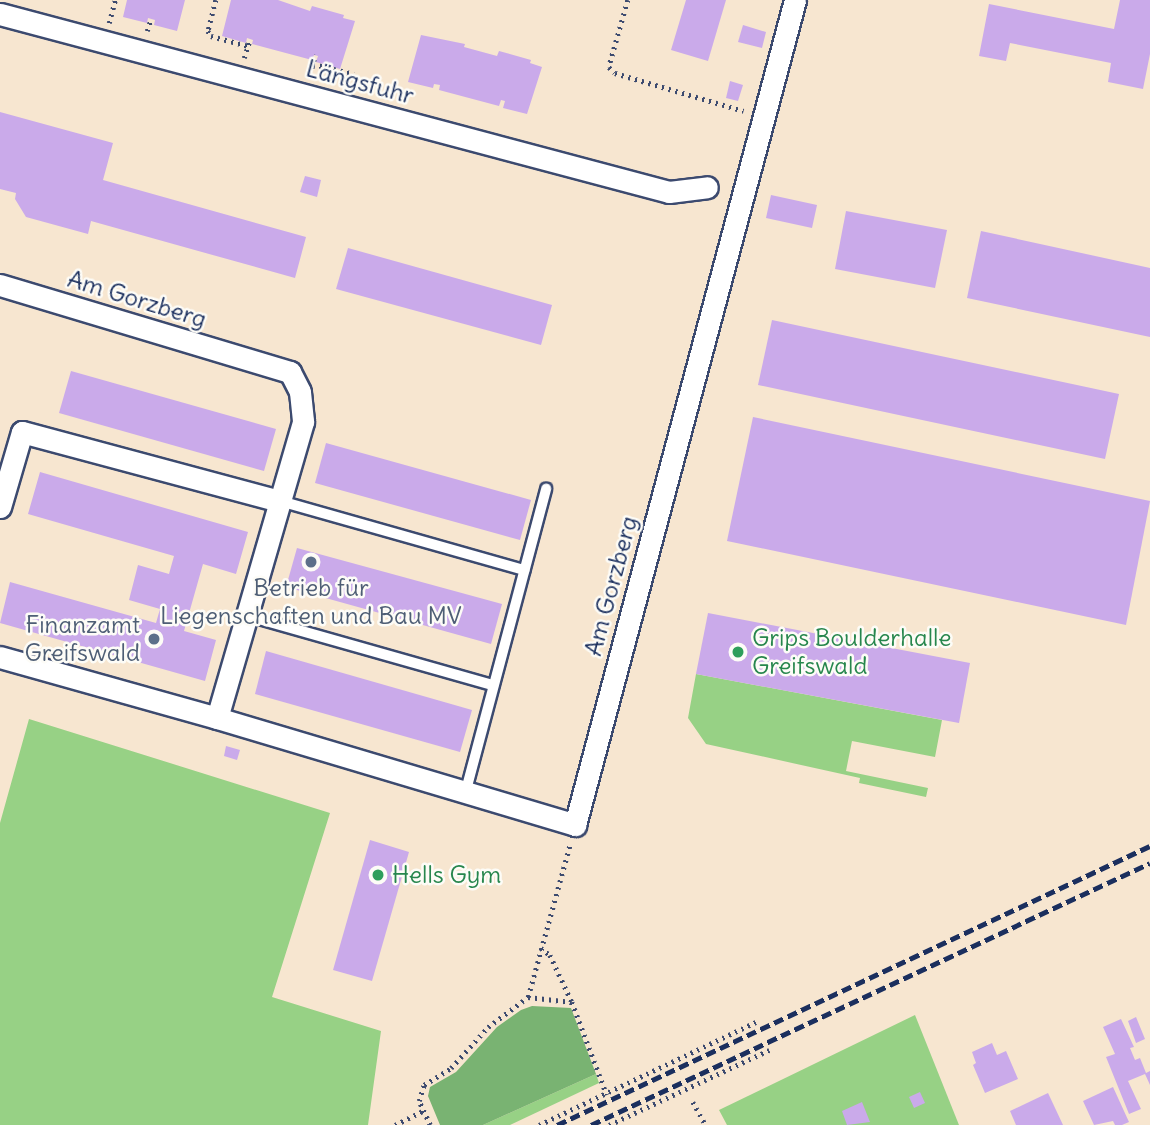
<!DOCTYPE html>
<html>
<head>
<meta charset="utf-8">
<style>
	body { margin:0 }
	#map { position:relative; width:1150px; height:1125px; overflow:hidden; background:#f7e6d0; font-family:Delius,sans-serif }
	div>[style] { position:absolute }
	.green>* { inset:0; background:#97d185 }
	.forest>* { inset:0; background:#79b372 }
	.building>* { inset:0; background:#caaaea }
	.path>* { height:4.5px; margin-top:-2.25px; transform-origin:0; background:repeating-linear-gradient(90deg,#3c4a6f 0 2px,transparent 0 7px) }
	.roads { filter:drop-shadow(2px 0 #3c4a6f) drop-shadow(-2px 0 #3c4a6f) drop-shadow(0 2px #3c4a6f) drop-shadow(0 -2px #3c4a6f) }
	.service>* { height:10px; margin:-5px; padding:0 5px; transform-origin:5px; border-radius:5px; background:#fff }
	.minor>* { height:21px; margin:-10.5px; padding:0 10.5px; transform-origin:10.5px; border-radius:10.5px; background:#fff }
	.rail>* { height:5px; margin-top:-2.5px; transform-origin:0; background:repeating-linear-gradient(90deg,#1b2f5e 0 10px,transparent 0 15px) }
	.dots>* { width:19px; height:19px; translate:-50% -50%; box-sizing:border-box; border:4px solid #fdfcf7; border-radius:50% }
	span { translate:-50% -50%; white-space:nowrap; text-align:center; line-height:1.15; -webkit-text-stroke:5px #fdfcf7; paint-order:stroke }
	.street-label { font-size:24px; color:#1b2f5e }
	.service-label { font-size:24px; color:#4e5e75 }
	.right { translate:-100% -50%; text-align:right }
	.leisure-label { font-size:24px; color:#27864d }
	.left { translate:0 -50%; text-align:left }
</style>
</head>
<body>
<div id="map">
	<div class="green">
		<i style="clip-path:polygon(696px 674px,942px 720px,935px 757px,852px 741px,846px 771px,928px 788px,926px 797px,859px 783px,860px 778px,706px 744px,688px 718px)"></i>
		<i style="clip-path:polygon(29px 719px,330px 813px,272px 997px,381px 1031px,368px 1125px,0 1125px,0 823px)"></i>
		<i style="clip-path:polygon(915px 1015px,959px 1125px,727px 1125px,719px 1110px)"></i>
		<i style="clip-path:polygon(596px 1074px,599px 1083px,510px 1125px,483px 1125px)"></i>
	</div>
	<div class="forest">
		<i style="clip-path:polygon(532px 1006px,571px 1008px,596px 1074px,483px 1125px,440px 1125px,428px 1096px,430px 1087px,456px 1072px,497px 1027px,521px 1010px)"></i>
	</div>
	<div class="building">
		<i style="clip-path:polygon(127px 0,185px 0,177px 31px,154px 25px,155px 20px,148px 18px,147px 23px,123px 17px)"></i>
		<i style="clip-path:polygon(231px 0,278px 0,310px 11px,312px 6px,344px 15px,343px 18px,355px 21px,340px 69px,316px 62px,318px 56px,314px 55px,312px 60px,252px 44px,253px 40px,247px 38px,246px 43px,222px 36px)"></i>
		<i style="clip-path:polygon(686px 0,726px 0,708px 61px,671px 50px)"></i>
		<i style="clip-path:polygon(1120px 0,1150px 0,1150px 54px,1143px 89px,1108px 82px,1111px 63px,1010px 43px,1006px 61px,979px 56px,989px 4px,1114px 29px)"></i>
		<i style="clip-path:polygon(743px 25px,766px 32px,762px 48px,738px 42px)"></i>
		<i style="clip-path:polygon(421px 35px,465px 44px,464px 47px,497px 56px,499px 51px,531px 60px,530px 63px,542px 67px,527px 114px,503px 108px,505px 101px,501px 100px,499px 106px,439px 90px,440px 85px,434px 84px,433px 88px,408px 82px)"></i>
		<i style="clip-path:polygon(730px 81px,743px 85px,738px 101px,726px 98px)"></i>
		<i style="clip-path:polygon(0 112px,113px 143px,103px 180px,306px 237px,295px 278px,91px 221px,88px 234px,26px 217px,15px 199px,16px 193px,0 189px)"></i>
		<i style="clip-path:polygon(305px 176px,321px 180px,317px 197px,300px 192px)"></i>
		<i style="clip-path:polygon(771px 195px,817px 205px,812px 228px,766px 218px)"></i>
		<i style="clip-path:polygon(846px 211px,947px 230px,935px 288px,835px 269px)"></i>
		<i style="clip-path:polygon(981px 231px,1150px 268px,1150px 337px,967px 298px)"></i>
		<i style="clip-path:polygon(348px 248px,552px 305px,541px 345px,336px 289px)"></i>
		<i style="clip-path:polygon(772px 320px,1119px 394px,1105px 459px,758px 385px)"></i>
		<i style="clip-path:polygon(71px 371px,276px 429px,264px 471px,59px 413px)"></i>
		<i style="clip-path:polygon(753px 417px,1150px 501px,1126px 625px,727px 541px)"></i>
		<i style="clip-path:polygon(326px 443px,531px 500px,520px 540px,315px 483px)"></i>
		<i style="clip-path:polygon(40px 472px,248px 532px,236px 574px,203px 564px,184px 631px,216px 640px,205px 681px,0 623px,10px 582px,156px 623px,160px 609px,129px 600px,138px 565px,169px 574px,174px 556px,28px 514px)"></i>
		<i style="clip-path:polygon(297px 548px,502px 604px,491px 644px,286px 587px)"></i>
		<i style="clip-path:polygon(708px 613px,970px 663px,959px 723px,696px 674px)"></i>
		<i style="clip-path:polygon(266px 651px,472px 710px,460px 752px,255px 694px)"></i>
		<i style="clip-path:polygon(226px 746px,240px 750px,237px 760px,224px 756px)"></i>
		<i style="clip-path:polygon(370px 840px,409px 852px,372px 981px,333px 970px)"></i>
		<i style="clip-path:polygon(1136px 1017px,1145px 1039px,1136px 1043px,1128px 1021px)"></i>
		<i style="clip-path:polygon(1121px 1019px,1134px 1047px,1130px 1048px,1135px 1060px,1140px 1058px,1146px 1073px,1150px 1071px,1150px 1085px,1145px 1074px,1128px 1081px,1141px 1109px,1129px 1114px,1106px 1057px,1115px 1054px,1103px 1027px)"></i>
		<i style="clip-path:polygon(992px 1043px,997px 1055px,1006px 1051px,1018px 1079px,985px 1093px,973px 1065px,976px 1063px,972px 1052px)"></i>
		<i style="clip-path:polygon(1113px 1087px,1129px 1122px,1122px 1125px,1115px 1125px,1113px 1121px,1094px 1125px,1083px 1101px)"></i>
		<i style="clip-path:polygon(920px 1092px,925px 1103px,914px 1108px,909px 1097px)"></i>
		<i style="clip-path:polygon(1048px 1093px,1063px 1125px,1016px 1125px,1010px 1111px)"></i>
		<i style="clip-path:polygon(862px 1102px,870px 1122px,847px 1125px,842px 1111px)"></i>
	</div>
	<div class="path">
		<i style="left:216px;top:0;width:32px;rotate:104deg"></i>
		<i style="left:208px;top:31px;width:6px;rotate:59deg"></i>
		<i style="left:211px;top:36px;width:38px;rotate:15deg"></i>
		<i style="left:628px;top:0;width:70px;rotate:105.8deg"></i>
		<i style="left:609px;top:67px;width:8px;rotate:45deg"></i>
		<i style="left:615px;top:73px;width:134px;rotate:16.4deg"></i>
		<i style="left:109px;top:23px;width:24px;rotate:-75deg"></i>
		<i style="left:147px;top:31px;width:13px;rotate:-72deg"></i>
		<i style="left:244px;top:58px;width:20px;rotate:-72deg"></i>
		<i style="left:313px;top:64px;width:42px;rotate:13.7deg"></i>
		<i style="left:310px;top:75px;width:21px;rotate:-76deg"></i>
		<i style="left:541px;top:948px;width:11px;rotate:38deg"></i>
		<i style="left:550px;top:955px;width:52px;rotate:64.9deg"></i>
		<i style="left:572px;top:1002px;width:99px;rotate:69.4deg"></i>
		<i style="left:528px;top:997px;width:44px;rotate:6.5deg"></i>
		<i style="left:693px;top:1102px;width:26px;rotate:61deg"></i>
		<i style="left:395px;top:1125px;width:31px;rotate:-27deg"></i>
		<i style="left:430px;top:1125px;width:26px;rotate:-115deg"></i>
		<i style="left:419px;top:1101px;width:17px;rotate:-73deg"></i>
		<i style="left:424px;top:1085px;width:32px;rotate:-32deg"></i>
		<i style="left:451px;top:1068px;width:55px;rotate:-47.9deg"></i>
		<i style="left:488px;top:1027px;width:50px;rotate:-36.9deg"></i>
		<i style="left:528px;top:997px;width:158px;rotate:-74.6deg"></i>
		<i style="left:539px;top:1125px;width:240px;rotate:-25.4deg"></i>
		<i style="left:609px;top:1125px;width:177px;rotate:-25.1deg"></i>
	</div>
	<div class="roads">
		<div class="service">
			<i style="left:280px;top:501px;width:254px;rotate:15.8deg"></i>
			<i style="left:245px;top:615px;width:258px;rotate:15.8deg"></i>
			<i style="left:465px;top:794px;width:316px;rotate:-75.1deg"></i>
		</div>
		<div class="minor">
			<i style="left:0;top:14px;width:692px;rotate:14.9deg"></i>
			<i style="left:669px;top:192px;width:38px;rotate:-7deg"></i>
			<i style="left:0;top:285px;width:303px;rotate:16.7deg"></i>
			<i style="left:290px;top:372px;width:22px;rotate:63deg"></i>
			<i style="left:300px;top:392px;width:30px;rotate:84deg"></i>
			<i style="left:303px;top:422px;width:308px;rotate:106.2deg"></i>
			<i style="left:0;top:507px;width:78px;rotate:-73.7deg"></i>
			<i style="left:22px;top:432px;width:267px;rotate:15deg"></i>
			<i style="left:0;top:657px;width:225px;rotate:15.7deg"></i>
			<i style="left:217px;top:718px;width:374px;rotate:16.6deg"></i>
			<i style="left:575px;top:825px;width:854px;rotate:-75.07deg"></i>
		</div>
	</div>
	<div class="rail">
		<i style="left:557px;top:1125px;width:655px;rotate:-25.2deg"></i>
		<i style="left:591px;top:1125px;width:617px;rotate:-25.11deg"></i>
	</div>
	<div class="dots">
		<i style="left:311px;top:562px;background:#5c6f8a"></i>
		<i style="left:154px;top:639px;background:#5c6f8a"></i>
		<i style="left:738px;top:652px;background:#2e9e5b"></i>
		<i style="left:378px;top:875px;background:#2e9e5b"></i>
	</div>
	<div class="street-label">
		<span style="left:360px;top:82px;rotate:15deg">Längsfuhr</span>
		<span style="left:137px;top:299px;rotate:17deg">Am Gorzberg</span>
		<span style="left:611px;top:586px;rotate:-75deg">Am Gorzberg</span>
	</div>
	<div class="service-label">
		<span style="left:311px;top:602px">Betrieb für<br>Liegenschaften und Bau MV</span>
		<span class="right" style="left:140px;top:639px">Finanzamt<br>Greifswald</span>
	</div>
	<div class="leisure-label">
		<span class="left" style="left:752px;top:652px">Grips Boulderhalle<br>Greifswald</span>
		<span class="left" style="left:392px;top:875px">Hells Gym</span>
	</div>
</div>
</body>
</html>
